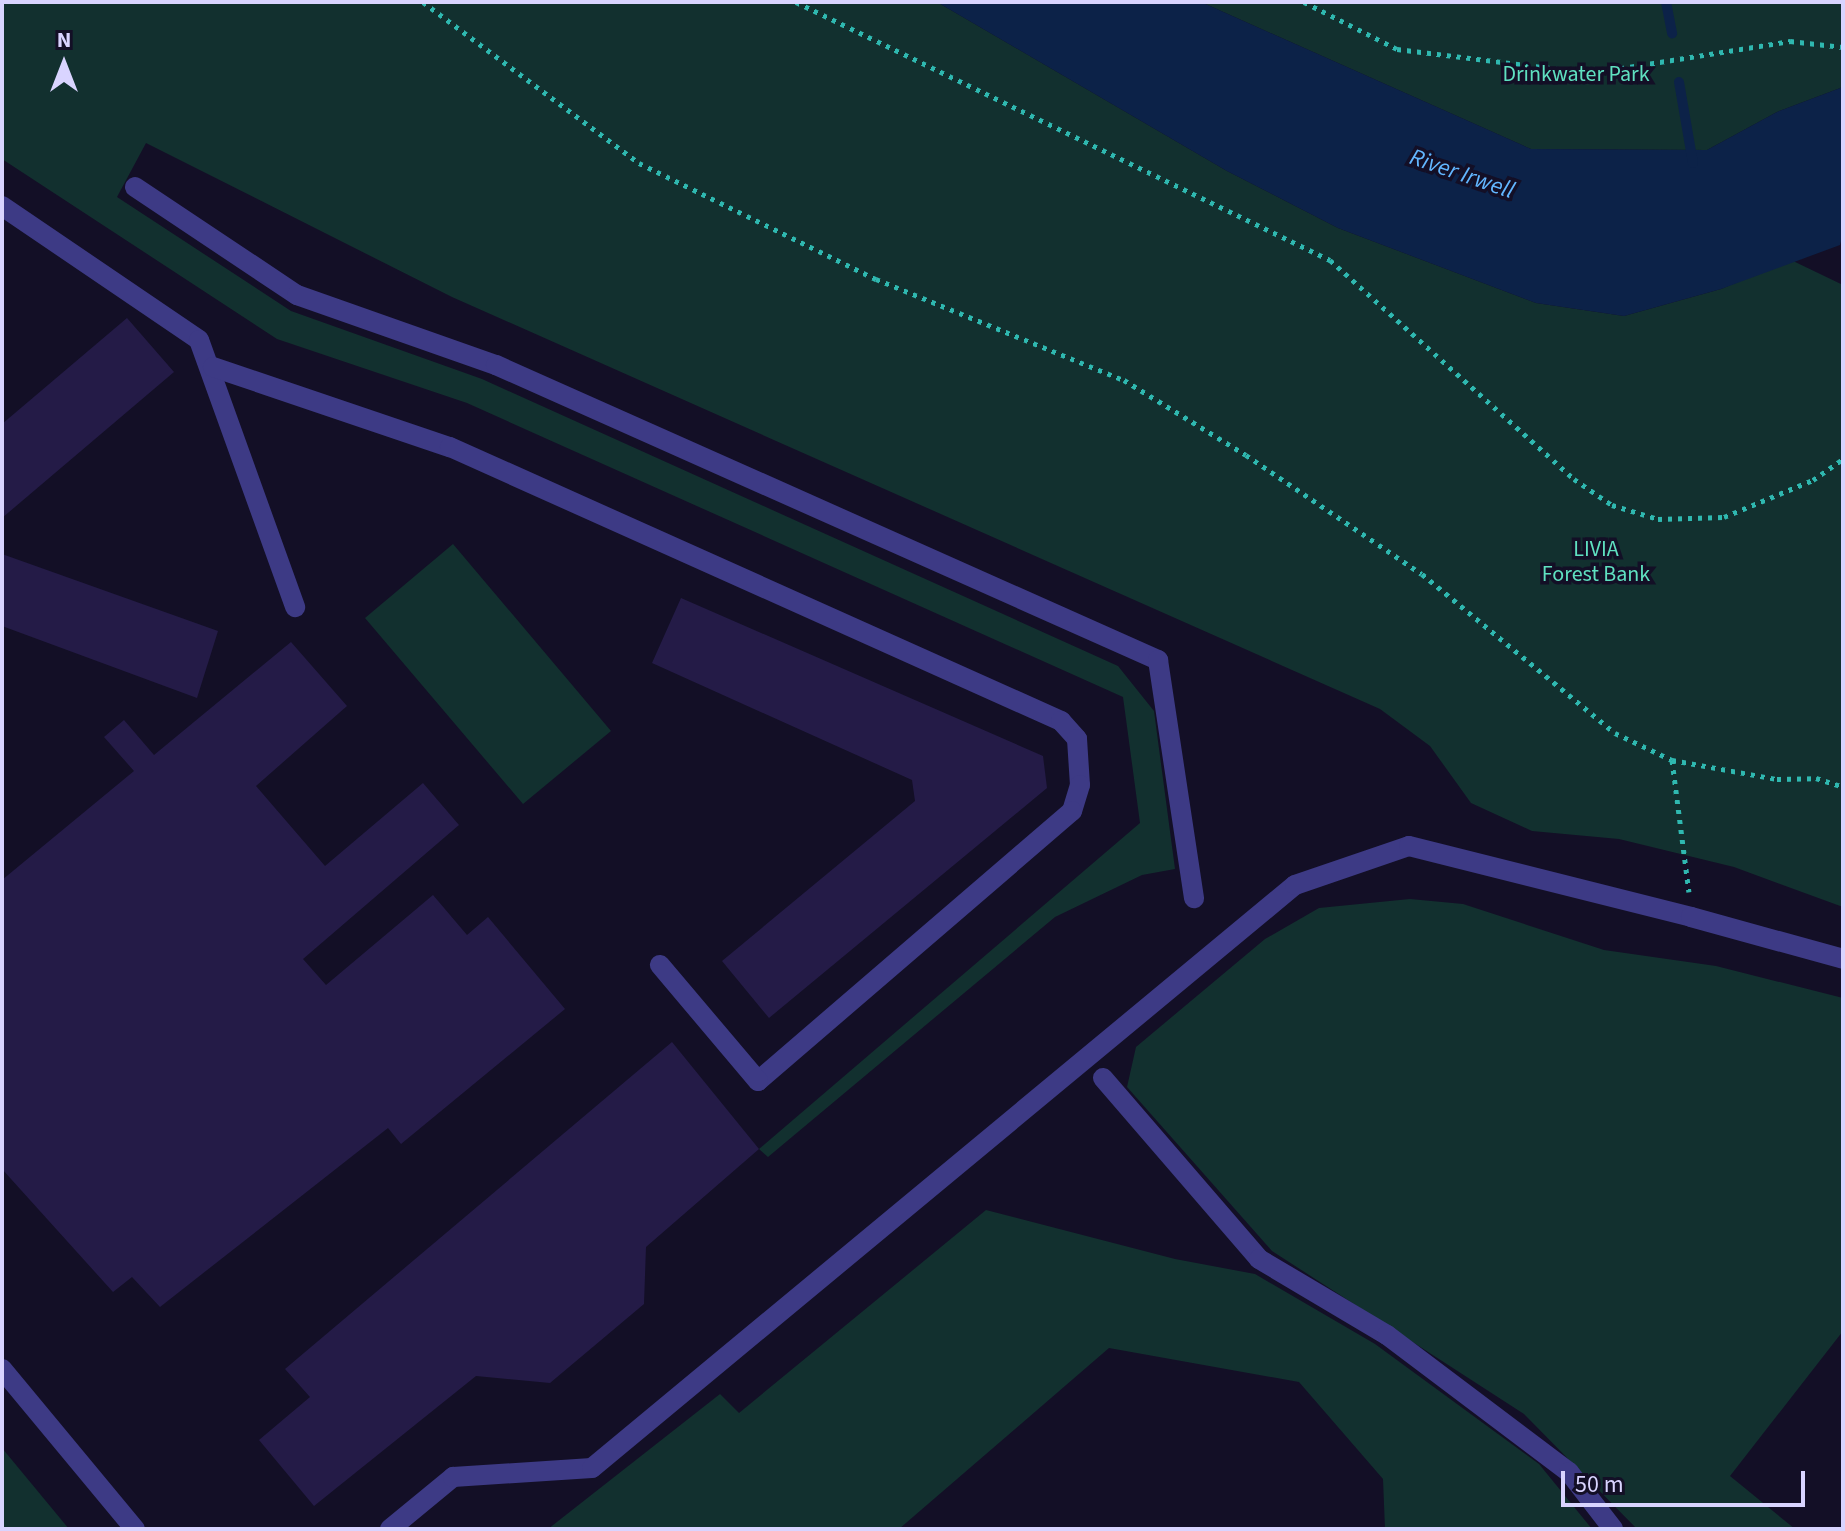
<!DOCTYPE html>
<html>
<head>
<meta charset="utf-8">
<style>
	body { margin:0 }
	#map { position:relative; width:1845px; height:1531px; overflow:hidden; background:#130f26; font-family:"Source Sans 3",sans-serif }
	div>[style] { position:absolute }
	.green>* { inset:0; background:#12302f }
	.water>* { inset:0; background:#0c2248 }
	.stream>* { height:10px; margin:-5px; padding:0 5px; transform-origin:5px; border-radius:5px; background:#0c2248 }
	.building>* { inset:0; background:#241b47 }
	.path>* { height:5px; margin-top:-2.5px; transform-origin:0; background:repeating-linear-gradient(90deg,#2fb8b0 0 4px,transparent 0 10px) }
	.service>* { height:20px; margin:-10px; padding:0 10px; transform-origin:10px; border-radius:10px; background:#3d3a85 }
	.minor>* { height:20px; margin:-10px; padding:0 10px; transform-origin:10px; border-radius:10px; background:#3d3a85 }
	span { translate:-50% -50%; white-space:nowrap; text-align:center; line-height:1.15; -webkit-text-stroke:7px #130f26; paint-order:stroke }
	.park-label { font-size:22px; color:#5fe0c0 }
	.water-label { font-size:24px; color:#62b6ff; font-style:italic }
	.frame { position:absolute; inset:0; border:4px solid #d9d4ff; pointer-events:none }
	.north { position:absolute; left:24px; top:24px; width:80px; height:80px; -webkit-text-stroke:6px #130f26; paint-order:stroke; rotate:0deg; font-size:22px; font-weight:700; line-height:32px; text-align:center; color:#d9d4ff }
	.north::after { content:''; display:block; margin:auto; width:28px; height:36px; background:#d9d4ff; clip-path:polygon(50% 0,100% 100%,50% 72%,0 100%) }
	.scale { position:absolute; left:1561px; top:1471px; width:244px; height:36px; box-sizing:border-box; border:4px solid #d9d4ff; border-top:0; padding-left:10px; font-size:24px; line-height:28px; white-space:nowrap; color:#d9d4ff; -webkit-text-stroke:6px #130f26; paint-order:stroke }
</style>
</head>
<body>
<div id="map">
	<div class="green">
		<i style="clip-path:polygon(2px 2px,937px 2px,1227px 171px,1338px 228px,1536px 303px,1624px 316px,1721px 289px,1791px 260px,1843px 285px,1843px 907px,1734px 867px,1619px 839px,1532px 831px,1471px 803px,1430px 746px,1380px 709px,452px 297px,146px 143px,117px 197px,291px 311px,482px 379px,1118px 666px,1154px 711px,1175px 869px,1142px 875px,1055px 917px,768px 1157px,759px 1149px,1140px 823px,1123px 697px,467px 403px,277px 339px,2px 159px)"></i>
		<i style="clip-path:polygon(1201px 2px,1843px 2px,1843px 87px,1777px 112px,1707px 150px,1531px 149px)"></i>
		<i style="clip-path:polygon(453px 544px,611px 731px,523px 804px,365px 618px)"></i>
		<i style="clip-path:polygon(1410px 899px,1463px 904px,1604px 950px,1716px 966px,1843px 998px,1843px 1331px,1730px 1476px,1795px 1529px,1637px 1529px,1524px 1414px,1272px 1251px,1127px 1087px,1136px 1047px,1265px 939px,1319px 908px)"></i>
		<i style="clip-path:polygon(986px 1210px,1175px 1259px,1255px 1274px,1375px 1344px,1539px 1464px,1592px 1529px,1385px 1529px,1383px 1479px,1299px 1382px,1109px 1348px,899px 1529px,548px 1529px,720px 1394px,739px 1413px)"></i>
		<i style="clip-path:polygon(2px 1448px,69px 1529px,2px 1529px)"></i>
	</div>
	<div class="water">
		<i style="clip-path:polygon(937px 2px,1201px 2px,1531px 149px,1707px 150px,1777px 112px,1843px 87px,1843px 234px,1840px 245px,1721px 289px,1624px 316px,1536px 303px,1338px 228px,1227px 171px)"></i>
	</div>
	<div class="stream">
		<i style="left:1666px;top:2px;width:32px;rotate:79deg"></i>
		<i style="left:1679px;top:82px;width:82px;rotate:80.2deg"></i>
	</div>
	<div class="building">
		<i style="clip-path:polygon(127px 318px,174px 372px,2px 518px,2px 424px)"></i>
		<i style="clip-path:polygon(2px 554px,218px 631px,197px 698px,2px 626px)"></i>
		<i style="clip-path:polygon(681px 598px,1043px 756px,1047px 788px,769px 1018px,722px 961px,915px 801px,912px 780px,652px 663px)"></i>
		<i style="clip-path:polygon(291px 642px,347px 706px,256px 786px,325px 866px,423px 783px,459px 825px,303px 959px,326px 985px,433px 895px,467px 935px,488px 917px,565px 1009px,401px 1144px,388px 1128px,160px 1307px,132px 1277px,113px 1292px,2px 1169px,2px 880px,134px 771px,104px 737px,124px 720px,154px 755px)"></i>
		<i style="clip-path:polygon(672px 1042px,759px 1149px,646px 1247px,644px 1304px,550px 1383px,476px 1376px,314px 1506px,259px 1440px,310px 1397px,285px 1369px)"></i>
	</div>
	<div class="path">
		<i style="left:423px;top:2px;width:269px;rotate:36.7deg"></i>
		<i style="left:639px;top:163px;width:264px;rotate:26.1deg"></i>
		<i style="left:876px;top:279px;width:268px;rotate:22.2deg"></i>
		<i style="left:1124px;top:380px;width:143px;rotate:31.6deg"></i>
		<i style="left:1246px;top:455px;width:212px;rotate:34.1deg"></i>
		<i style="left:1422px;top:574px;width:250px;rotate:39.5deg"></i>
		<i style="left:1615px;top:733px;width:63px;rotate:25.3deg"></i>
		<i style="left:1672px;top:760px;width:107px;rotate:10.3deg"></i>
		<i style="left:1777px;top:779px;width:39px;rotate:-1deg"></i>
		<i style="left:1816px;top:778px;width:28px;rotate:18deg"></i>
		<i style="left:796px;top:2px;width:593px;rotate:25.79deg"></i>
		<i style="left:1330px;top:260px;width:328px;rotate:41.9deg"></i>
		<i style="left:1574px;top:479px;width:46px;rotate:34.4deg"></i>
		<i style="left:1612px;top:505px;width:48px;rotate:16.9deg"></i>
		<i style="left:1658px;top:519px;width:66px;rotate:-1.7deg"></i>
		<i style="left:1724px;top:517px;width:96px;rotate:-22.6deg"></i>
		<i style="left:1813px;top:480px;width:37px;rotate:-35deg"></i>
		<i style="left:1304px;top:2px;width:104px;rotate:26.8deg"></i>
		<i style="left:1397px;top:49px;width:195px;rotate:7.1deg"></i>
		<i style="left:1591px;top:73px;width:202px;rotate:-9.1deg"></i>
		<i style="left:1790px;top:41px;width:53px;rotate:6.5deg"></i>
		<i style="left:1672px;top:760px;width:133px;rotate:82.7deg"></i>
	</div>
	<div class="service">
		<i style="left:135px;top:187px;width:195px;rotate:33.7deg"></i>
		<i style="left:297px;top:295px;width:211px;rotate:19.4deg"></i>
		<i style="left:496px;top:365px;width:725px;rotate:24.02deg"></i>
		<i style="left:1158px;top:660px;width:241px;rotate:81.4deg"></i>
		<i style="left:2px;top:206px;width:238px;rotate:34.2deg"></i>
		<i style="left:199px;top:340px;width:284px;rotate:70.2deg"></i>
		<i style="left:213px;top:367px;width:250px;rotate:18.7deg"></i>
		<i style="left:450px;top:447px;width:670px;rotate:24.15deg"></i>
		<i style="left:1061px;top:721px;width:24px;rotate:48deg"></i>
		<i style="left:1077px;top:739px;width:46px;rotate:86.3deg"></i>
		<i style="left:1080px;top:785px;width:27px;rotate:107deg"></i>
		<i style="left:1072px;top:811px;width:414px;rotate:139.3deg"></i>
		<i style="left:758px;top:1081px;width:152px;rotate:-130.2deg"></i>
		<i style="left:2px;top:1369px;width:208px;rotate:50.3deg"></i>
		<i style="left:390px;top:1529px;width:82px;rotate:-39.5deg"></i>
		<i style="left:453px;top:1477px;width:139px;rotate:-3.7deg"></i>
		<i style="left:592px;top:1468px;width:913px;rotate:-39.67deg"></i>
		<i style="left:1295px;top:885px;width:120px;rotate:-18.9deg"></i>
		<i style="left:1409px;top:846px;width:291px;rotate:14.1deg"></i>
	</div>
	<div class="minor">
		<i style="left:1691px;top:917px;width:158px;rotate:15.4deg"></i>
		<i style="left:1103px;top:1078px;width:239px;rotate:49.2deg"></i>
		<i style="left:1259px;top:1259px;width:149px;rotate:30.7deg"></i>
		<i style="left:1387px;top:1335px;width:228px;rotate:37deg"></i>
		<i style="left:1569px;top:1472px;width:72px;rotate:52.3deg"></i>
	</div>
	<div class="park-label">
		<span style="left:1576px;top:75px">Drinkwater Park</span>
		<span style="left:1596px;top:562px">LIVIA<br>Forest Bank</span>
	</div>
	<div class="water-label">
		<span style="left:1462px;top:174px;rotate:19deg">River Irwell</span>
	</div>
	<div class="frame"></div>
	<div class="north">N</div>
	<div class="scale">50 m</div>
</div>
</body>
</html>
